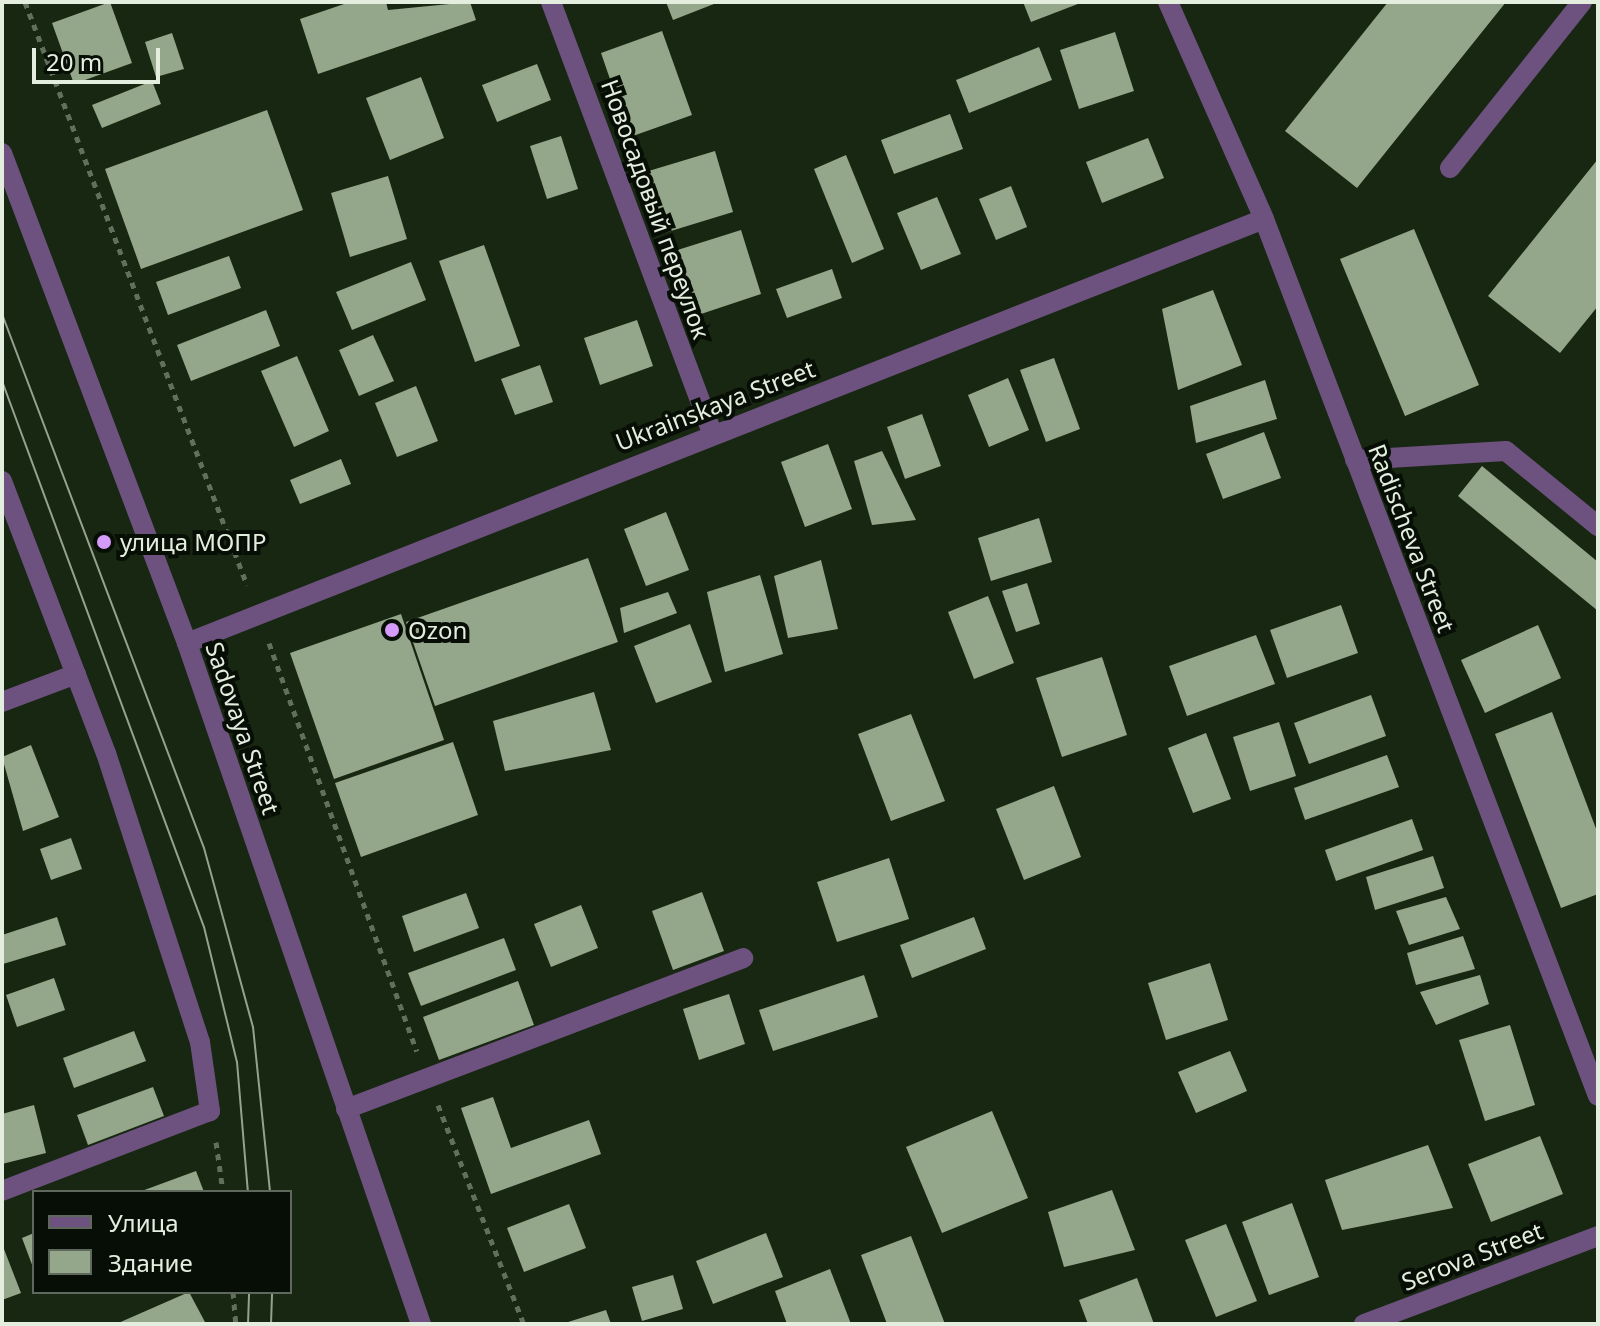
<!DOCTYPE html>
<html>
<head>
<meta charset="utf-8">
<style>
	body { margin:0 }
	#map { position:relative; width:1600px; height:1326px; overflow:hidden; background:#182711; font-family:"Noto Sans",sans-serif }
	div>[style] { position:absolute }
	.building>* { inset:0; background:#94a78b }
	.path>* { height:5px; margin-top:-2.5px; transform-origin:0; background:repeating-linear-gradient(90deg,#626f5c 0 6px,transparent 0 12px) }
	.minor>* { height:20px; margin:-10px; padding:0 10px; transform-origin:10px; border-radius:10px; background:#6d517f }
	.tram>* { height:2px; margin:-1px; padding:0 1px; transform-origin:1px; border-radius:1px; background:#96a190 }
	.dots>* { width:22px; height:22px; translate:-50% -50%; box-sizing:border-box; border:4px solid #070e05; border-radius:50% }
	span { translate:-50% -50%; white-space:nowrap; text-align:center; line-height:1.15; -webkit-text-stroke:8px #070e05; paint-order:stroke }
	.street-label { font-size:24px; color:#e4eedf }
	.poi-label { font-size:24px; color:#e4eedf }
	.left { translate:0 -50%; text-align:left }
	.frame { position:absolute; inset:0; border:4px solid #e4eedf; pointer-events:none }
	.legend { position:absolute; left:32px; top:1190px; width:260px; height:104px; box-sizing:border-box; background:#070e05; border:2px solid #5f685c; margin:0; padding:10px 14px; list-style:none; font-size:24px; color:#e4eedf }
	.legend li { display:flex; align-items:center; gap:16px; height:40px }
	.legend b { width:40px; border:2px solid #5f685c }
	.scale { position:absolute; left:32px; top:48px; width:128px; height:36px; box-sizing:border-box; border:4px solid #e4eedf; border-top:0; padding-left:10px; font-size:24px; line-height:28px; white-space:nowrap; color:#e4eedf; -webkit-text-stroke:6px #070e05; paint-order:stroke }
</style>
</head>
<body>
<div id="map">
	<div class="building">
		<i style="clip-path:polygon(110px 2px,132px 63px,74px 84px,52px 23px)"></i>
		<i style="clip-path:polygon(350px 2px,386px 2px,388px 10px,470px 2px,476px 20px,318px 74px,300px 19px)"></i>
		<i style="clip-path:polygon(666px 2px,719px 2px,673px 20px)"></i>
		<i style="clip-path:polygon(1023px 2px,1083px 2px,1031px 22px)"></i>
		<i style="clip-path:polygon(1388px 2px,1506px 2px,1357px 188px,1285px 131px)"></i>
		<i style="clip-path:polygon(662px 31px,692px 115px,630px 137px,601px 53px)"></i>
		<i style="clip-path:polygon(1115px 32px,1134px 91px,1079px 109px,1060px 50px)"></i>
		<i style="clip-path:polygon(172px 33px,184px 69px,156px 77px,145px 42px)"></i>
		<i style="clip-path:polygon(1039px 47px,1052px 80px,969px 113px,956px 80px)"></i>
		<i style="clip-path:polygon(537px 64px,551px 100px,497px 122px,482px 85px)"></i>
		<i style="clip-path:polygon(421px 77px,444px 138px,390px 160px,366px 98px)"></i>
		<i style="clip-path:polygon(152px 81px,161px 104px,102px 128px,92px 105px)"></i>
		<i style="clip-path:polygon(267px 110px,303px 210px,141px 269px,105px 169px)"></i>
		<i style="clip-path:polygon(950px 114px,963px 149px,894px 174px,881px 140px)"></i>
		<i style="clip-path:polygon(561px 136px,578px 189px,547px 199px,530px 146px)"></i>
		<i style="clip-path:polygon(1148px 138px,1164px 178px,1102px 203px,1086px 162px)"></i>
		<i style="clip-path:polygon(715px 151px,733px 212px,661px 234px,642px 173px)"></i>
		<i style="clip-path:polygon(846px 155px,884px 249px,852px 263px,814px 169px)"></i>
		<i style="clip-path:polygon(1598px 159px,1598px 306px,1560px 353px,1488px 296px)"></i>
		<i style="clip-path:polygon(388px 176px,407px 239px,350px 257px,331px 193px)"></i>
		<i style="clip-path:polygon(1011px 186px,1027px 227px,996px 240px,979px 199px)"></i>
		<i style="clip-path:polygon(937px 197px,961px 254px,921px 270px,897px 213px)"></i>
		<i style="clip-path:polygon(1414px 229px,1479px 385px,1405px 416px,1340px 259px)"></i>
		<i style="clip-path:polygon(741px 230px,761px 294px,689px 318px,668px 253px)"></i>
		<i style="clip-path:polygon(484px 245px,520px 346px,475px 362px,439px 261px)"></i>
		<i style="clip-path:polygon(229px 256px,241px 288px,168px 315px,156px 282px)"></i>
		<i style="clip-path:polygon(411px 262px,426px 300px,352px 330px,336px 292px)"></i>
		<i style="clip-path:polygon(832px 269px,842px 298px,787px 318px,776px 289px)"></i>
		<i style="clip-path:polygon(1213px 290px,1242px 365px,1178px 390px,1162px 309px)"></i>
		<i style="clip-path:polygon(266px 310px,280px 346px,191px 381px,177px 345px)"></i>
		<i style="clip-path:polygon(637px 320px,653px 366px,600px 385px,584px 338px)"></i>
		<i style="clip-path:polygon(373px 335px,394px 381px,359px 396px,339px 350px)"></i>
		<i style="clip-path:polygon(297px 356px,329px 431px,294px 447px,261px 371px)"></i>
		<i style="clip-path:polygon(1054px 358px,1080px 429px,1046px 442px,1020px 370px)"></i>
		<i style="clip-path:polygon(540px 365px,553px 402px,515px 415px,501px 379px)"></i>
		<i style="clip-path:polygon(1008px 378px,1029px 430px,989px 447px,968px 395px)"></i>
		<i style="clip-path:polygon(1265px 380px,1277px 419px,1196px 443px,1190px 406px)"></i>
		<i style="clip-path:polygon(416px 386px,438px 441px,397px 457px,375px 403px)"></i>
		<i style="clip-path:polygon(922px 414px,941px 466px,905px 479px,887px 427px)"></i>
		<i style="clip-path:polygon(1264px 432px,1281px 478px,1223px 499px,1206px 454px)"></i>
		<i style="clip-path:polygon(828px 444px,852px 509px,805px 527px,781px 462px)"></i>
		<i style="clip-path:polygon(882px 451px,916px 520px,872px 525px,854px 461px)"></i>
		<i style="clip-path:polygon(341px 459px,351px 484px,300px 504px,290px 480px)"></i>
		<i style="clip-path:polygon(1482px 466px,1598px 562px,1598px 611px,1458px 496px)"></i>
		<i style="clip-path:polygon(666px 512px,689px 570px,646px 586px,624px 529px)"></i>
		<i style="clip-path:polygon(1039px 518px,1052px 562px,991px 581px,978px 538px)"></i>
		<i style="clip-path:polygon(588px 558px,618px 642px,435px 706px,406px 622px)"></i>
		<i style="clip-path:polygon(821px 560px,838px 629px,788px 638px,774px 576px)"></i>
		<i style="clip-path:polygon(760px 575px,783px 654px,725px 672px,707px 592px)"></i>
		<i style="clip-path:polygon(1027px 583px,1040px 624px,1016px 632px,1002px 591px)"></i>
		<i style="clip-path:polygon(668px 592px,677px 613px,624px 633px,620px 608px)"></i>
		<i style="clip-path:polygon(988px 596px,1014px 663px,974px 679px,948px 612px)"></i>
		<i style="clip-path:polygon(1341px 605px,1358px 653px,1287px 678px,1270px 630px)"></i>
		<i style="clip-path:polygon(401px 614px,444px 740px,334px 779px,290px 653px)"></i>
		<i style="clip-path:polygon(690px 624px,712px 682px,656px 703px,634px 646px)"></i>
		<i style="clip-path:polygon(1538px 625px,1561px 678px,1485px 713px,1461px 660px)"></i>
		<i style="clip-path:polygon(1256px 635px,1275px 684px,1187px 716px,1169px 666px)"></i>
		<i style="clip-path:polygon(1102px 657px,1127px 735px,1062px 757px,1036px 678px)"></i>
		<i style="clip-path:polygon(594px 692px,611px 750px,505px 771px,493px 721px)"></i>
		<i style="clip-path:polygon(1371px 695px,1386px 736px,1309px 764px,1294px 723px)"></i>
		<i style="clip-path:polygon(1552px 712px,1598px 834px,1598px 894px,1561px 908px,1495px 734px)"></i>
		<i style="clip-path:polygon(911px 714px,945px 801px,891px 821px,858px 734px)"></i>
		<i style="clip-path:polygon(1279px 722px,1296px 776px,1250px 791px,1233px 737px)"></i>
		<i style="clip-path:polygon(1206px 733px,1231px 799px,1193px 813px,1168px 748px)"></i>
		<i style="clip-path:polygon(453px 742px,478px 815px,361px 857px,335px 783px)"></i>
		<i style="clip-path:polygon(31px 745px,59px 817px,23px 831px,2px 757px)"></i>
		<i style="clip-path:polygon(1387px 755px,1399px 787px,1305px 820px,1294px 788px)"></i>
		<i style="clip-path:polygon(1054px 786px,1081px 857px,1024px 880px,996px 809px)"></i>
		<i style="clip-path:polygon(1412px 819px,1423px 850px,1336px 881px,1325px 850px)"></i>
		<i style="clip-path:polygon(71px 838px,82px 869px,51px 880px,40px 849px)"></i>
		<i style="clip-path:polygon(1433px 856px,1444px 888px,1375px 910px,1366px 877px)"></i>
		<i style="clip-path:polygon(889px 858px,909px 919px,837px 942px,817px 882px)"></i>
		<i style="clip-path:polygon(702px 892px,724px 951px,673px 970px,652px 911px)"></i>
		<i style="clip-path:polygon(466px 893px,479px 928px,414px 952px,402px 916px)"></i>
		<i style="clip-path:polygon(1446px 897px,1460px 929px,1409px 945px,1396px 911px)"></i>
		<i style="clip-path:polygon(581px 905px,598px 948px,551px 967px,534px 924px)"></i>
		<i style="clip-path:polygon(57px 917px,66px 945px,3px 964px,2px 935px)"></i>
		<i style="clip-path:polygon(974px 917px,986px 949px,912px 978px,900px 945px)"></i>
		<i style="clip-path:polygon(1463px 936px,1475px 969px,1416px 985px,1407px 953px)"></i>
		<i style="clip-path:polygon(504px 938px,516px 970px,421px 1006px,408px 973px)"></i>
		<i style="clip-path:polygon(1210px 963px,1228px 1020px,1166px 1040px,1148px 983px)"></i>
		<i style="clip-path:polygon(864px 975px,878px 1017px,773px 1051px,759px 1010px)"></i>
		<i style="clip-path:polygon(1480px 975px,1489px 1004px,1436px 1025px,1420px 992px)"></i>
		<i style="clip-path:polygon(54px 978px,65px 1010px,17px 1027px,6px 995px)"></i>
		<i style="clip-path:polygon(518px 981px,534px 1025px,439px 1060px,423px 1017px)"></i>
		<i style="clip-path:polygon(729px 994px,745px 1044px,699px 1060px,683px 1009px)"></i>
		<i style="clip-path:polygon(1510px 1025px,1535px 1105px,1485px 1121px,1459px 1040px)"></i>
		<i style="clip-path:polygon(134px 1031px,146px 1061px,74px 1088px,63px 1058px)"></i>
		<i style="clip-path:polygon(1230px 1051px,1247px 1091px,1196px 1113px,1178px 1072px)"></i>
		<i style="clip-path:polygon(153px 1087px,164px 1116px,88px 1145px,77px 1115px)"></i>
		<i style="clip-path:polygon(493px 1097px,511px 1148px,589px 1120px,601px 1154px,491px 1194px,461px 1108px)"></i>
		<i style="clip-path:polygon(34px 1105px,46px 1153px,2px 1164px,2px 1114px)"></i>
		<i style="clip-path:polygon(992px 1111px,1028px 1198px,942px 1233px,906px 1147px)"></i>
		<i style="clip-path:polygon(1540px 1136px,1563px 1194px,1491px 1222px,1468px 1164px)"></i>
		<i style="clip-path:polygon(1428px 1145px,1453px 1208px,1342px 1230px,1325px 1180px)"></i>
		<i style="clip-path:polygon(196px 1171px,204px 1192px,139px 1192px)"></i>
		<i style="clip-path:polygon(1112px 1190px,1135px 1250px,1064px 1267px,1048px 1212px)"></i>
		<i style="clip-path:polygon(1292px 1203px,1319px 1277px,1269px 1295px,1242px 1222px)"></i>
		<i style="clip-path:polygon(569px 1204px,586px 1248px,524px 1272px,507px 1228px)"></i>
		<i style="clip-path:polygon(1226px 1224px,1257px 1301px,1216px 1317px,1185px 1240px)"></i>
		<i style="clip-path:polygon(34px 1233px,34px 1270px,22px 1238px)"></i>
		<i style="clip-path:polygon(766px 1233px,783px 1277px,713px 1304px,696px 1261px)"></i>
		<i style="clip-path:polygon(911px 1236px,945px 1324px,887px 1324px,861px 1255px)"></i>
		<i style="clip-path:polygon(2px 1244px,21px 1293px,2px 1300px)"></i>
		<i style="clip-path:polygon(830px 1269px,851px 1324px,787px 1324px,775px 1291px)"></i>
		<i style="clip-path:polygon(673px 1275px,683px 1309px,642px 1321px,632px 1287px)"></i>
		<i style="clip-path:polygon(1137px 1278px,1154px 1324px,1088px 1324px,1079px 1300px)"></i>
		<i style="clip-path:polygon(189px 1292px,205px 1322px,116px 1324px)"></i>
		<i style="clip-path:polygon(606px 1310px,611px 1324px,565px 1324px,565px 1323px)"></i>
	</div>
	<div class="path">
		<i style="left:25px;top:2px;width:624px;rotate:69.15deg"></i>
		<i style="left:269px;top:643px;width:434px;rotate:70.1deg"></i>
		<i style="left:438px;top:1105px;width:235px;rotate:68.6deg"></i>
		<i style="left:216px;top:1142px;width:50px;rotate:82deg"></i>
		<i style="left:233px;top:1292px;width:32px;rotate:85deg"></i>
		<i style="left:357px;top:1324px;width:3px"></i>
	</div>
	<div class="minor">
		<i style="left:551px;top:2px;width:460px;rotate:69.5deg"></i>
		<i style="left:1168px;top:2px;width:237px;rotate:66.1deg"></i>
		<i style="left:1264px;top:219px;width:938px;rotate:69.15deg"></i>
		<i style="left:2px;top:153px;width:524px;rotate:69.32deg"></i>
		<i style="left:187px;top:643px;width:720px;rotate:71.04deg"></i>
		<i style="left:1450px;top:168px;width:212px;rotate:-51.5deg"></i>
		<i style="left:1355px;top:460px;width:151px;rotate:-3.4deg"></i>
		<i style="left:1506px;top:451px;width:119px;rotate:39.2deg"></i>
		<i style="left:2px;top:481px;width:291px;rotate:69.1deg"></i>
		<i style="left:106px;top:753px;width:304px;rotate:72deg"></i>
		<i style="left:200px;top:1042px;width:70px;rotate:81.8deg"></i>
		<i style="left:210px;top:1111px;width:223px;rotate:159deg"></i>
		<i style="left:187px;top:643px;width:1157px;rotate:-21.49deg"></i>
		<i style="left:2px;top:702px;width:79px;rotate:-20.7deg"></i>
		<i style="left:346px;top:1109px;width:425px;rotate:-20.8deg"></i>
		<i style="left:1364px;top:1324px;width:250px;rotate:-20.6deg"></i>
	</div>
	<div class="tram">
		<i style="left:2px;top:314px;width:571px;rotate:69.28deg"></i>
		<i style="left:204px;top:848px;width:186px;rotate:74.7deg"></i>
		<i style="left:253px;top:1027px;width:166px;rotate:84.1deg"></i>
		<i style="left:2px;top:381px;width:582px;rotate:69.7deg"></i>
		<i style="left:204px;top:927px;width:139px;rotate:76.3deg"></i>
		<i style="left:237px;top:1062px;width:130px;rotate:85.2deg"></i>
		<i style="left:248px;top:1324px;width:32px;rotate:-88deg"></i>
		<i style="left:271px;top:1324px;width:32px;rotate:-88deg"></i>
	</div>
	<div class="dots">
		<i style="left:104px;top:542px;background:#d69bfa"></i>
		<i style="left:392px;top:630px;background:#d69bfa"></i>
	</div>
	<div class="street-label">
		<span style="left:656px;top:209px;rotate:70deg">Новосадовый переулок</span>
		<span style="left:715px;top:405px;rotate:-21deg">Ukrainskaya Street</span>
		<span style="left:1412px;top:538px;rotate:69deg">Radischeva Street</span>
		<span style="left:243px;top:728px;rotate:71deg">Sadovaya Street</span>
		<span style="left:1472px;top:1256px;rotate:-21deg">Serova Street</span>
	</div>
	<div class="poi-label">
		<span class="left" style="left:120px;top:542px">улица МОПР</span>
		<span class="left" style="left:408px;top:630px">Ozon</span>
	</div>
	<div class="frame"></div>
	<ul class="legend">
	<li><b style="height:10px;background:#6d517f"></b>Улица</li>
	<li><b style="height:22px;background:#94a78b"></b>Здание</li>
	</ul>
	<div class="scale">20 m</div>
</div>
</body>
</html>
